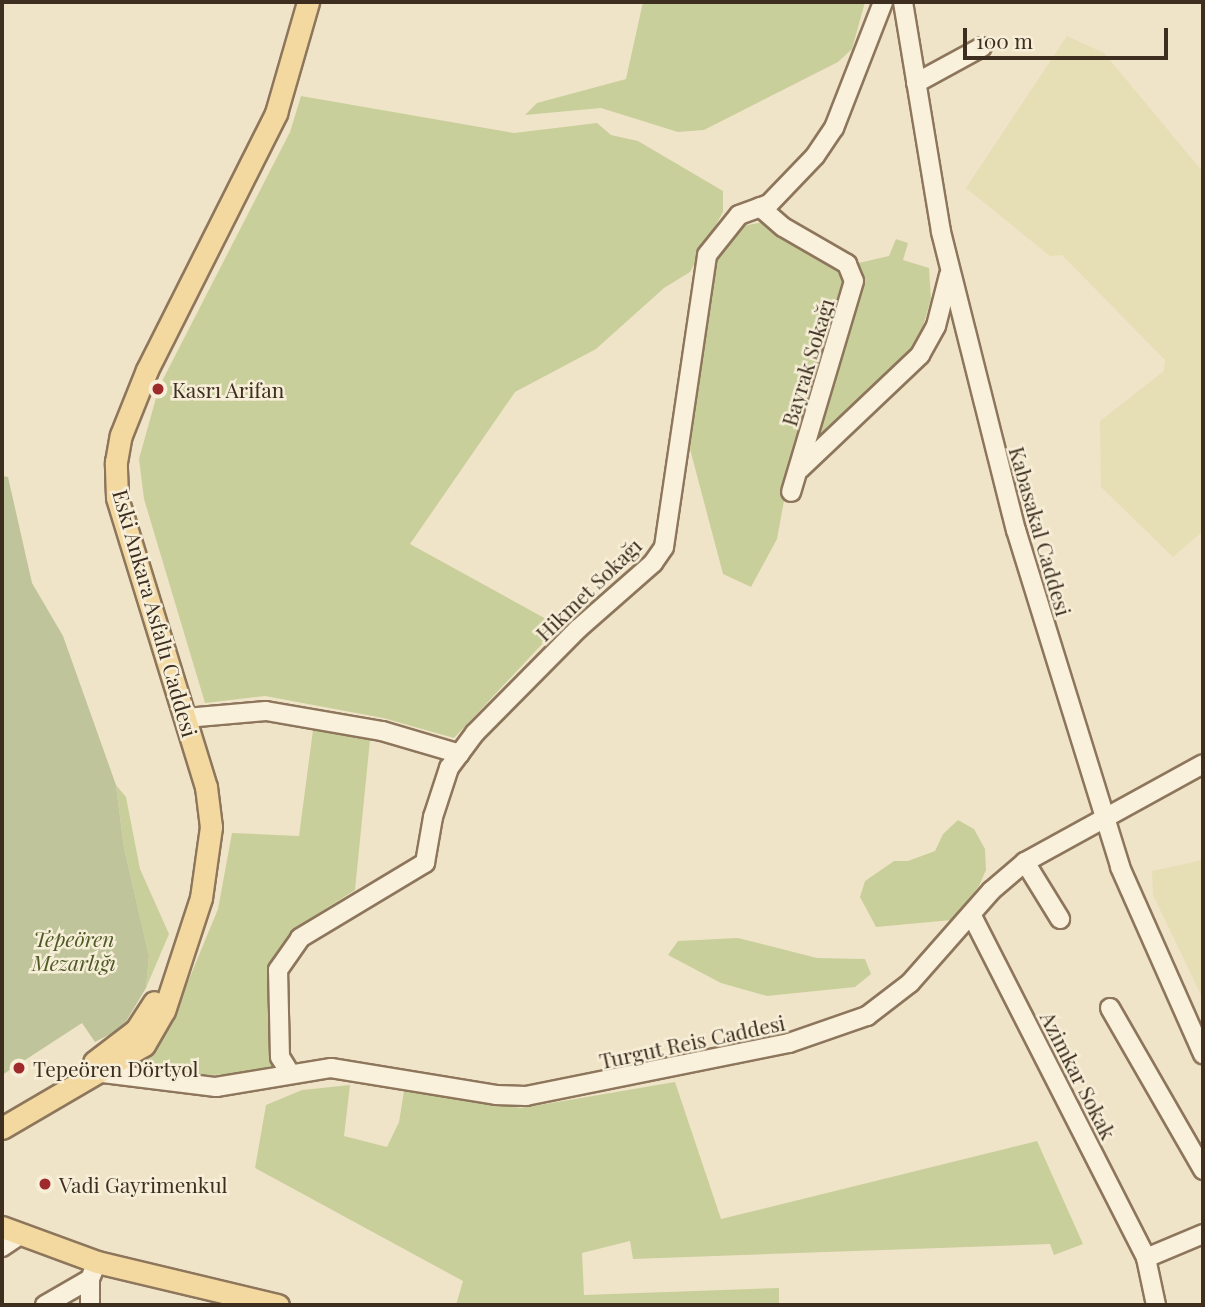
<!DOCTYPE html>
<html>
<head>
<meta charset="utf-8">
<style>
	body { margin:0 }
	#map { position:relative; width:1205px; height:1307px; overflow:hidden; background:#f0e4c8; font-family:"Playfair Display",serif }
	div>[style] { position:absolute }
	.farmland>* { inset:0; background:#e6deb5 }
	.green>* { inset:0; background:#c9cf9b }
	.cemetery>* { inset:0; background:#bfc49a }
	.roads { filter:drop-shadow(2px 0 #8d765c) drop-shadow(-2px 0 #8d765c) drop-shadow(0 2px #8d765c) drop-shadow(0 -2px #8d765c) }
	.minor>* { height:18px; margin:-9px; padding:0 9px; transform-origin:9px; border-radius:9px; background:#faf1dc }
	.major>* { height:21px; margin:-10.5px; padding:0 10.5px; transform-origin:10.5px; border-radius:10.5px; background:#f3d9a0 }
	.dots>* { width:19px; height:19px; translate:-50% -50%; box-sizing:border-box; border:4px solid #f7eed8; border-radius:50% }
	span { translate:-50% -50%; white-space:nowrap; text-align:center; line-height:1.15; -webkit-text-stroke:5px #f7eed8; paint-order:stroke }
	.street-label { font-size:21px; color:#3d2e20 }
	.poi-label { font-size:21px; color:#3d2e20 }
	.left { translate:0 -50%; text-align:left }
	.park-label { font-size:21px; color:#4d5a26; font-style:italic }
	.frame { position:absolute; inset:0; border:4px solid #3d2e20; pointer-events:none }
	.scale { position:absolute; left:963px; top:28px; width:205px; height:32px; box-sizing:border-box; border:4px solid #3d2e20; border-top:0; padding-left:9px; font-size:21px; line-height:24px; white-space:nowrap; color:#3d2e20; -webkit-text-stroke:5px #f7eed8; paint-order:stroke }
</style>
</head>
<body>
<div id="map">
	<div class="farmland">
		<i style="clip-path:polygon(1067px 36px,1104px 53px,1203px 172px,1203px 531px,1173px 557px,1101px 487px,1100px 421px,1164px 371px,1165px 360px,1062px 255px,1050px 256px,966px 188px)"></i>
		<i style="clip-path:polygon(1203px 860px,1203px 999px,1153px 895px,1152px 871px)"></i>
	</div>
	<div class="green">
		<i style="clip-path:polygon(643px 2px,865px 2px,852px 49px,838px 62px,704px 130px,678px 132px,601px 108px,525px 115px,537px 103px,626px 79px)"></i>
		<i style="clip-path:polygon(301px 96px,514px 133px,597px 123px,611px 135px,638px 141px,723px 191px,723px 212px,690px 272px,664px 288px,596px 349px,515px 392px,410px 544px,559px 626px,454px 738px,383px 718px,265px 696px,205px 703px,144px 499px,139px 459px,159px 387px,290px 132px)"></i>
		<i style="clip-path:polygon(763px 222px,841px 267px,889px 256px,896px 239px,908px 243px,903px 260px,929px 268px,931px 299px,918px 343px,791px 463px,777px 539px,751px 587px,723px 574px,690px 449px,717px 257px,743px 226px)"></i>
		<i style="clip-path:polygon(313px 730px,370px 740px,355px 890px,295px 928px,267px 969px,272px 1066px,240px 1074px,180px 1076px,144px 1069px,138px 1064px,170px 1025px,218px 909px,232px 833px,299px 836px)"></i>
		<i style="clip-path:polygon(116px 785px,126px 797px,140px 869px,169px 934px,146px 988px,149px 956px,124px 848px)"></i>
		<i style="clip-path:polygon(958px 820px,974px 829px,985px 849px,986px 870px,979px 886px,952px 920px,876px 927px,860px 897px,865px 881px,894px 861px,908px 861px,935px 851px,943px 834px)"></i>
		<i style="clip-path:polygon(738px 938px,817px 958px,865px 959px,871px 974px,855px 987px,767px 996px,721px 983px,668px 955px,678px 941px)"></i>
		<i style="clip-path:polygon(675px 1082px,721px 1219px,1037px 1141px,1083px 1244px,1054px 1255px,1050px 1244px,633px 1259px,630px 1241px,582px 1253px,584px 1295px,779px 1288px,779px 1305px,456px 1305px,463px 1281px,255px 1168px,266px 1105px,302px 1090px,350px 1085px,344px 1136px,387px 1147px,399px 1122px,404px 1091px,522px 1108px)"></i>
	</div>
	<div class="cemetery">
		<i style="clip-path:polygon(2px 476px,8px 477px,32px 583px,63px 636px,116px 785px,124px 848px,149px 956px,146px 988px,122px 1028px,95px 1042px,82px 1023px,2px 1075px)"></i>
	</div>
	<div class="roads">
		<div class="minor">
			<i style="left:903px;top:2px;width:233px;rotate:80.6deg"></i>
			<i style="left:941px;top:232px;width:307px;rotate:75.9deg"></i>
			<i style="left:1016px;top:530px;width:353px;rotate:72.8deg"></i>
			<i style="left:1120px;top:867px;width:205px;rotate:66.1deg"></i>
			<i style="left:916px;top:83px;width:75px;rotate:-28.6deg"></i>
			<i style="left:760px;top:207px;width:30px;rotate:41deg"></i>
			<i style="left:783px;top:227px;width:74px;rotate:30deg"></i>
			<i style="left:847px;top:264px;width:18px;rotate:68deg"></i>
			<i style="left:854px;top:281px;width:220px;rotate:106.6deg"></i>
			<i style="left:800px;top:469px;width:166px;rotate:-43.5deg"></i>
			<i style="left:920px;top:355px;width:33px;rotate:-61deg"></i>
			<i style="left:936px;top:326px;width:53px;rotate:-75.7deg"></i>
			<i style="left:186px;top:718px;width:80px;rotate:-5deg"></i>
			<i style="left:266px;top:711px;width:118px;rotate:9.8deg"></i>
			<i style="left:382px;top:731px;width:81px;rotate:16.4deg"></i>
			<i style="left:1025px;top:862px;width:67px;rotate:58.4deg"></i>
			<i style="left:971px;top:914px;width:386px;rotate:63deg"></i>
			<i style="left:1146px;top:1258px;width:48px;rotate:78deg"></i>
			<i style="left:1110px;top:1008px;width:187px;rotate:60.1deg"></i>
			<i style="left:103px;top:1073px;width:114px;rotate:7.1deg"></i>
			<i style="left:216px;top:1087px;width:117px;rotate:-9.4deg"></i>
			<i style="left:331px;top:1068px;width:167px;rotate:9.3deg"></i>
			<i style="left:496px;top:1095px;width:30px;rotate:2deg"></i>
			<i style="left:526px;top:1096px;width:268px;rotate:-11.4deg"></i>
			<i style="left:789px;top:1043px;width:83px;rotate:-19.1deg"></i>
			<i style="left:867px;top:1016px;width:54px;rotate:-37.5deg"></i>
			<i style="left:910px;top:983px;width:123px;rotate:-48.6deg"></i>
			<i style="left:991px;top:891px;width:45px;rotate:-40.5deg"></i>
			<i style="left:1025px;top:862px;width:203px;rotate:-28.8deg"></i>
			<i style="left:290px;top:1073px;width:19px;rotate:-122deg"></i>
			<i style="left:280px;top:1057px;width:87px;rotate:-91.3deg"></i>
			<i style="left:278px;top:970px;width:39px;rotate:-55deg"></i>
			<i style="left:300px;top:938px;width:146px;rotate:-31deg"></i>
			<i style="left:425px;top:863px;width:47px;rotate:-80.1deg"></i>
			<i style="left:433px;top:817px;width:52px;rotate:-71.9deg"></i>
			<i style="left:449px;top:768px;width:44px;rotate:-53.4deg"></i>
			<i style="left:475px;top:733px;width:146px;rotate:-45.3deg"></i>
			<i style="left:578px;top:629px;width:100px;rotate:-41.3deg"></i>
			<i style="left:653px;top:563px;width:19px;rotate:-55deg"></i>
			<i style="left:664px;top:547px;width:295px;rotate:-81.6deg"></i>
			<i style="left:707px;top:255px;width:51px;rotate:-51.3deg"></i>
			<i style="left:739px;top:215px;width:32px;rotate:-20deg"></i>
			<i style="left:769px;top:204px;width:66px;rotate:-46.2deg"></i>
			<i style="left:815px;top:156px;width:34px;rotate:-56deg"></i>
			<i style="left:834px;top:128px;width:135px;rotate:-68.7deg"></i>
			<i style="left:2px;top:1247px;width:22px;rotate:-34deg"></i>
			<i style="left:1146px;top:1258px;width:62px;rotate:-22.8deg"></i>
			<i style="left:90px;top:1279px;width:26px;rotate:90deg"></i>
			<i style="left:45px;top:1305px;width:52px;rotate:-30deg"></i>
			<i style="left:90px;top:1279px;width:18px;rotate:-68deg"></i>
		</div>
		<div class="major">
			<i style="left:94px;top:1062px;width:53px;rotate:-37.3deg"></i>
			<i style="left:136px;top:1030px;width:33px;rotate:-57deg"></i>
			<i style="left:2px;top:1128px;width:164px;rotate:-30.3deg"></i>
			<i style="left:144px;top:1045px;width:39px;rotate:-60deg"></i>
			<i style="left:164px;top:1011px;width:119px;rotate:-71.9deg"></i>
			<i style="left:201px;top:898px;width:72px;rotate:-82deg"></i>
			<i style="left:211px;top:827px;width:40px;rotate:-97.1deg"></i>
			<i style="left:206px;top:787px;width:303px;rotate:-107.1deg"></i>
			<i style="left:117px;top:497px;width:35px;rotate:-92deg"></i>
			<i style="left:116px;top:462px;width:27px;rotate:-80deg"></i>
			<i style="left:121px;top:435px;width:70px;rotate:-68.2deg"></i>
			<i style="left:147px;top:370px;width:288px;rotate:-63.3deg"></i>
			<i style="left:276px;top:113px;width:116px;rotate:-73.9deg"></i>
			<i style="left:2px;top:1227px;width:101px;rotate:20.2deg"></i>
			<i style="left:97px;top:1262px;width:186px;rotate:13.4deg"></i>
		</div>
	</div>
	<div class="dots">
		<i style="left:158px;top:389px;background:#9e2a2b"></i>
		<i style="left:19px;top:1068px;background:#9e2a2b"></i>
		<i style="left:45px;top:1184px;background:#9e2a2b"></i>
	</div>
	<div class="street-label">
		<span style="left:807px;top:362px;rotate:-73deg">Bayrak Sokağı</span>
		<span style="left:1041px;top:531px;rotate:74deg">Kabasakal Caddesi</span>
		<span style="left:588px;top:589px;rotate:-44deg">Hikmet Sokağı</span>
		<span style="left:156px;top:613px;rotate:74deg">Eski Ankara Asfaltı Caddesi</span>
		<span style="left:692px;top:1041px;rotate:-12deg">Turgut Reis Caddesi</span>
		<span style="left:1079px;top:1075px;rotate:63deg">Azimkar Sokak</span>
	</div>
	<div class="poi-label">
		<span class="left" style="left:172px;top:389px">Kasrı Arifan</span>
		<span class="left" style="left:33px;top:1068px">Tepeören Dörtyol</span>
		<span class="left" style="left:59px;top:1184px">Vadi Gayrimenkul</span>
	</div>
	<div class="park-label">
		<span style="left:74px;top:950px">Tepeören<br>Mezarlığı</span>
	</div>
	<div class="frame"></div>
	<div class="scale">100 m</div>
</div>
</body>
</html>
